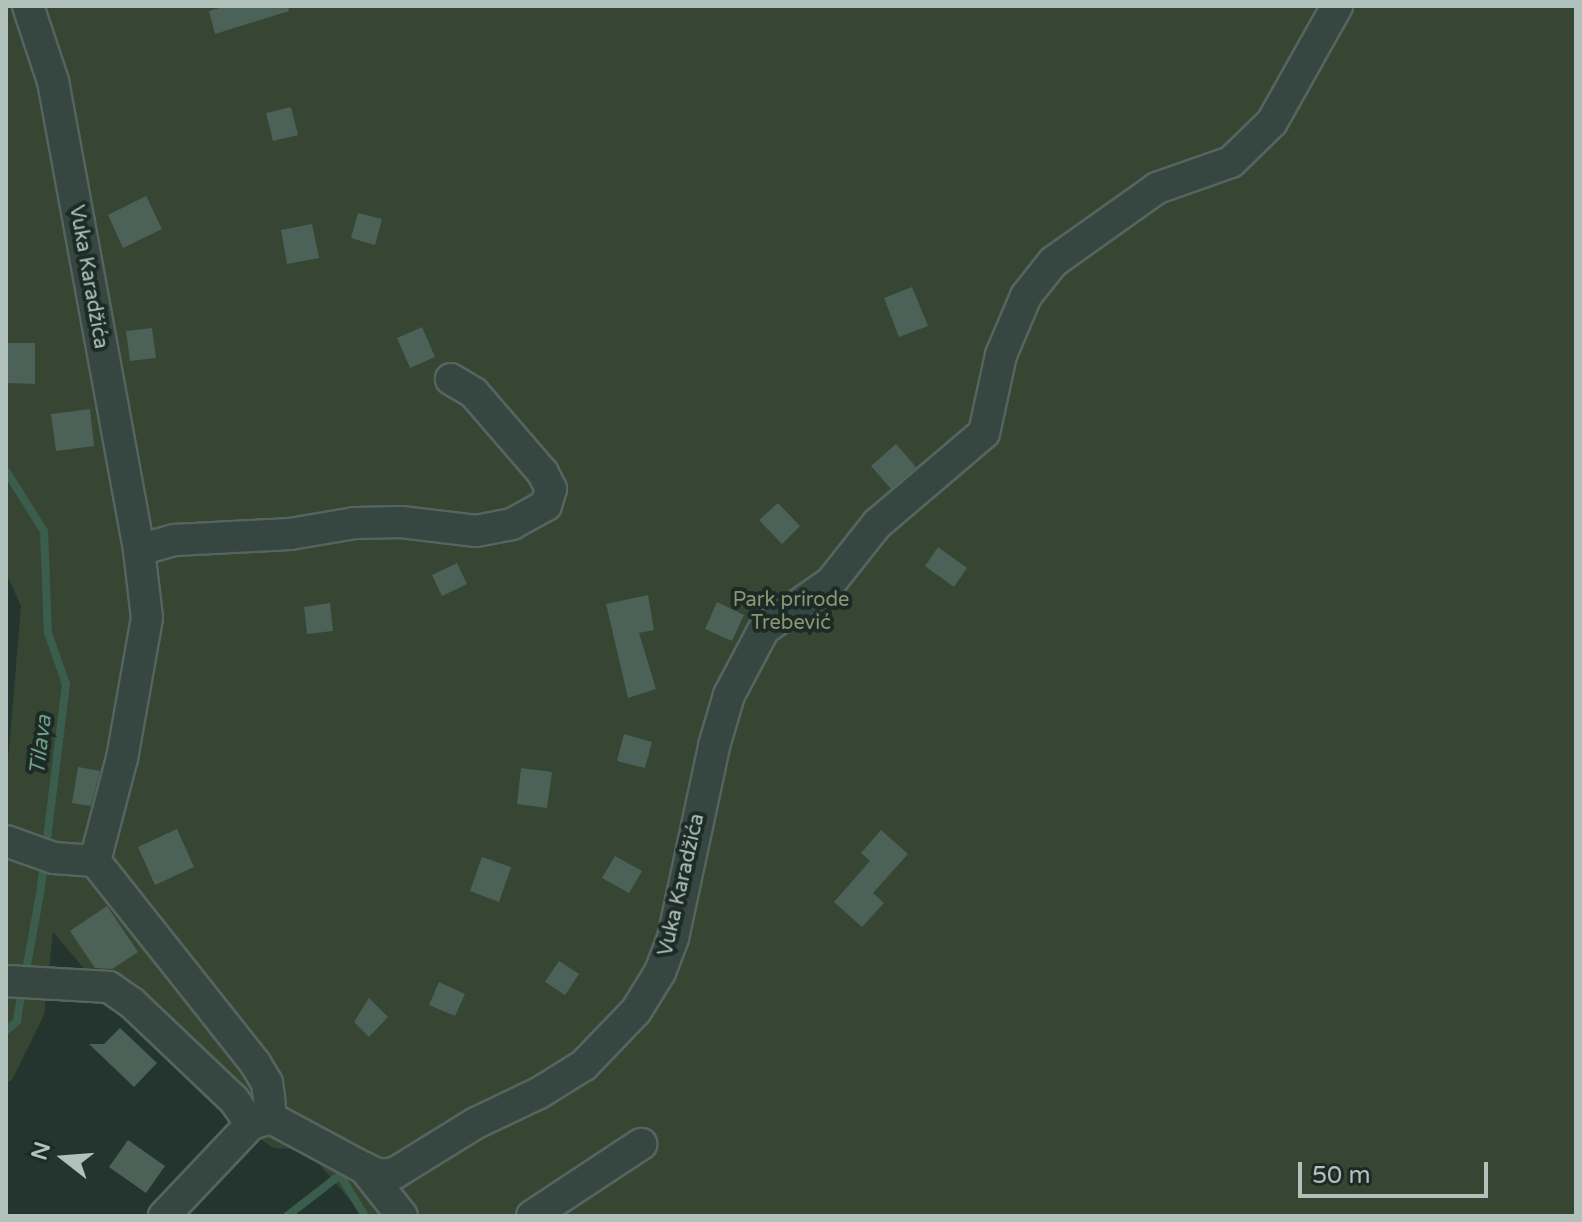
<!DOCTYPE html>
<html>
<head>
<meta charset="utf-8">
<style>
	body { margin:0 }
	#map { position:relative; width:1582px; height:1222px; overflow:hidden; background:#23352e; font-family:"Varela Round",sans-serif }
	div>[style] { position:absolute }
	.green>* { inset:0; background:#374633 }
	.stream>* { height:8px; margin:-4px; padding:0 4px; transform-origin:4px; border-radius:4px; background:#3b5d4e }
	.building>* { inset:0; background:#4c6158 }
	.roads { filter:drop-shadow(2px 0 #54645e) drop-shadow(-2px 0 #54645e) drop-shadow(0 2px #54645e) drop-shadow(0 -2px #54645e) }
	.minor>* { height:30px; margin:-15px; padding:0 15px; transform-origin:15px; border-radius:15px; background:#364640 }
	span { translate:-50% -50%; white-space:nowrap; text-align:center; line-height:1.15; -webkit-text-stroke:8px #1c2b25; paint-order:stroke }
	.street-label { font-size:20px; color:#b1c2bc }
	.park-label { font-size:20px; color:#8d9673 }
	.water-label { font-size:22px; color:#6e9d89; font-style:italic }
	.frame { position:absolute; inset:0; border:8px solid #b1c2bc; pointer-events:none }
	.north { position:absolute; left:24px; top:1118px; width:80px; height:80px; -webkit-text-stroke:6px #1c2b25; paint-order:stroke; rotate:287deg; font-size:22px; font-weight:700; line-height:32px; text-align:center; color:#b1c2bc }
	.north::after { content:''; display:block; margin:auto; width:28px; height:36px; background:#b1c2bc; clip-path:polygon(50% 0,100% 100%,50% 72%,0 100%) }
	.scale { position:absolute; left:1298px; top:1162px; width:190px; height:36px; box-sizing:border-box; border:4px solid #b1c2bc; border-top:0; padding-left:10px; font-size:24px; line-height:28px; white-space:nowrap; color:#b1c2bc; -webkit-text-stroke:6px #1c2b25; paint-order:stroke }
</style>
</head>
<body>
<div id="map">
	<div class="green">
		<i style="clip-path:polygon(6px 6px,1576px 6px,1576px 1216px,364px 1216px,318px 1163px,294px 1149px,274px 1148px,260px 1139px,246px 1122px,109px 998px,53px 932px,44px 1015px,12px 1080px,6px 1083px,6px 785px,21px 606px,6px 573px)"></i>
	</div>
	<div class="stream">
		<i style="left:6px;top:471px;width:71px;rotate:57.7deg"></i>
		<i style="left:44px;top:531px;width:102px;rotate:87.8deg"></i>
		<i style="left:48px;top:633px;width:54px;rotate:70.6deg"></i>
		<i style="left:66px;top:684px;width:206px;rotate:97deg"></i>
		<i style="left:41px;top:888px;width:89px;rotate:100.3deg"></i>
		<i style="left:6px;top:1031px;width:15px;rotate:-42deg"></i>
		<i style="left:17px;top:1021px;width:31px;rotate:-81deg"></i>
		<i style="left:287px;top:1216px;width:67px;rotate:-37.7deg"></i>
		<i style="left:340px;top:1175px;width:48px;rotate:58.6deg"></i>
	</div>
	<div class="building">
		<i style="clip-path:polygon(226px 6px,288px 6px,289px 11px,215px 34px,209px 11px)"></i>
		<i style="clip-path:polygon(291px 107px,298px 135px,273px 141px,266px 113px)"></i>
		<i style="clip-path:polygon(146px 196px,162px 229px,123px 248px,108px 215px)"></i>
		<i style="clip-path:polygon(358px 213px,382px 219px,375px 245px,351px 238px)"></i>
		<i style="clip-path:polygon(312px 224px,319px 258px,287px 264px,281px 230px)"></i>
		<i style="clip-path:polygon(912px 287px,928px 326px,899px 337px,884px 298px)"></i>
		<i style="clip-path:polygon(422px 327px,435px 357px,410px 368px,397px 338px)"></i>
		<i style="clip-path:polygon(152px 328px,156px 358px,130px 361px,126px 331px)"></i>
		<i style="clip-path:polygon(6px 343px,35px 343px,35px 384px,6px 383px)"></i>
		<i style="clip-path:polygon(90px 409px,94px 446px,56px 451px,51px 414px)"></i>
		<i style="clip-path:polygon(896px 444px,916px 467px,891px 489px,871px 466px)"></i>
		<i style="clip-path:polygon(778px 503px,800px 526px,782px 544px,759px 520px)"></i>
		<i style="clip-path:polygon(938px 547px,967px 568px,954px 587px,925px 566px)"></i>
		<i style="clip-path:polygon(457px 563px,467px 584px,442px 596px,432px 575px)"></i>
		<i style="clip-path:polygon(648px 595px,654px 630px,639px 633px,656px 689px,628px 698px,606px 604px)"></i>
		<i style="clip-path:polygon(717px 602px,744px 615px,732px 641px,705px 629px)"></i>
		<i style="clip-path:polygon(330px 603px,333px 631px,307px 634px,304px 607px)"></i>
		<i style="clip-path:polygon(624px 734px,652px 742px,645px 768px,617px 761px)"></i>
		<i style="clip-path:polygon(78px 767px,100px 771px,91px 806px,72px 803px)"></i>
		<i style="clip-path:polygon(521px 768px,552px 772px,547px 808px,517px 804px)"></i>
		<i style="clip-path:polygon(177px 829px,194px 867px,155px 885px,138px 847px)"></i>
		<i style="clip-path:polygon(881px 830px,908px 854px,873px 893px,884px 903px,862px 927px,834px 902px,870px 861px,861px 853px)"></i>
		<i style="clip-path:polygon(615px 856px,642px 871px,629px 893px,602px 878px)"></i>
		<i style="clip-path:polygon(482px 857px,511px 867px,499px 902px,470px 891px)"></i>
		<i style="clip-path:polygon(107px 906px,138px 952px,112px 969px,95px 968px,70px 931px)"></i>
		<i style="clip-path:polygon(559px 961px,579px 974px,565px 995px,545px 982px)"></i>
		<i style="clip-path:polygon(439px 982px,465px 994px,455px 1016px,429px 1005px)"></i>
		<i style="clip-path:polygon(369px 998px,388px 1017px,369px 1037px,354px 1022px)"></i>
		<i style="clip-path:polygon(120px 1028px,157px 1063px,134px 1087px,89px 1044px,104px 1044px)"></i>
		<i style="clip-path:polygon(128px 1140px,165px 1166px,146px 1193px,109px 1167px)"></i>
	</div>
	<div class="roads">
		<div class="minor">
			<i style="left:28px;top:6px;width:79px;rotate:71.6deg"></i>
			<i style="left:53px;top:81px;width:477px;rotate:79.6deg"></i>
			<i style="left:139px;top:550px;width:68px;rotate:83.3deg"></i>
			<i style="left:147px;top:618px;width:142px;rotate:100.1deg"></i>
			<i style="left:122px;top:758px;width:106px;rotate:104.7deg"></i>
			<i style="left:95px;top:861px;width:258px;rotate:51.6deg"></i>
			<i style="left:255px;top:1063px;width:23px;rotate:59deg"></i>
			<i style="left:267px;top:1083px;width:14px;rotate:82deg"></i>
			<i style="left:269px;top:1097px;width:21px;rotate:85deg"></i>
			<i style="left:271px;top:1118px;width:21px;rotate:163deg"></i>
			<i style="left:251px;top:1124px;width:127px;rotate:133.4deg"></i>
			<i style="left:139px;top:550px;width:37px;rotate:-16deg"></i>
			<i style="left:175px;top:540px;width:115px;rotate:-3deg"></i>
			<i style="left:290px;top:534px;width:66px;rotate:-9.6deg"></i>
			<i style="left:355px;top:523px;width:46px;rotate:-1.2deg"></i>
			<i style="left:401px;top:522px;width:76px;rotate:6.8deg"></i>
			<i style="left:476px;top:531px;width:37px;rotate:-11deg"></i>
			<i style="left:512px;top:524px;width:39px;rotate:-29deg"></i>
			<i style="left:546px;top:505px;width:17px;rotate:-73deg"></i>
			<i style="left:551px;top:489px;width:18px;rotate:-117deg"></i>
			<i style="left:543px;top:473px;width:106px;rotate:-130.8deg"></i>
			<i style="left:474px;top:393px;width:27px;rotate:-149deg"></i>
			<i style="left:6px;top:841px;width:51px;rotate:19.5deg"></i>
			<i style="left:54px;top:858px;width:41px;rotate:4.2deg"></i>
			<i style="left:6px;top:981px;width:103px;rotate:3.3deg"></i>
			<i style="left:109px;top:987px;width:28px;rotate:35deg"></i>
			<i style="left:132px;top:1003px;width:141px;rotate:43.6deg"></i>
			<i style="left:234px;top:1100px;width:29px;rotate:55deg"></i>
			<i style="left:271px;top:1118px;width:106px;rotate:28.3deg"></i>
			<i style="left:364px;top:1168px;width:17px;rotate:24deg"></i>
			<i style="left:380px;top:1175px;width:15px;rotate:-8deg"></i>
			<i style="left:395px;top:1173px;width:95px;rotate:-31.7deg"></i>
			<i style="left:476px;top:1123px;width:70px;rotate:-25.5deg"></i>
			<i style="left:539px;top:1093px;width:53px;rotate:-31.9deg"></i>
			<i style="left:584px;top:1065px;width:75px;rotate:-46.1deg"></i>
			<i style="left:636px;top:1011px;width:46px;rotate:-58.4deg"></i>
			<i style="left:660px;top:972px;width:36px;rotate:-69deg"></i>
			<i style="left:673px;top:938px;width:196px;rotate:-77.9deg"></i>
			<i style="left:714px;top:746px;width:53px;rotate:-73.6deg"></i>
			<i style="left:729px;top:695px;width:75px;rotate:-62.1deg"></i>
			<i style="left:764px;top:629px;width:82px;rotate:-35deg"></i>
			<i style="left:831px;top:582px;width:74px;rotate:-51.6deg"></i>
			<i style="left:877px;top:524px;width:140px;rotate:-40.4deg"></i>
			<i style="left:984px;top:433px;width:80px;rotate:-77.7deg"></i>
			<i style="left:1001px;top:355px;width:64px;rotate:-67deg"></i>
			<i style="left:1026px;top:296px;width:43px;rotate:-51.5deg"></i>
			<i style="left:1053px;top:262px;width:128px;rotate:-35.4deg"></i>
			<i style="left:1157px;top:188px;width:78px;rotate:-19.4deg"></i>
			<i style="left:1231px;top:162px;width:57px;rotate:-44.3deg"></i>
			<i style="left:1272px;top:122px;width:133px;rotate:-60.7deg"></i>
			<i style="left:364px;top:1168px;width:61px;rotate:51.6deg"></i>
			<i style="left:532px;top:1216px;width:131px;rotate:-33.4deg"></i>
		</div>
	</div>
	<div class="street-label">
		<span style="left:88px;top:277px;rotate:80deg">Vuka Karadžića</span>
		<span style="left:682px;top:885px;rotate:-77deg">Vuka Karadžića</span>
	</div>
	<div class="park-label">
		<span style="left:791px;top:612px">Park prirode<br>Trebević</span>
	</div>
	<div class="water-label">
		<span style="left:41px;top:745px;rotate:-83deg">Tilava</span>
	</div>
	<div class="frame"></div>
	<div class="north">N</div>
	<div class="scale">50 m</div>
</div>
</body>
</html>
